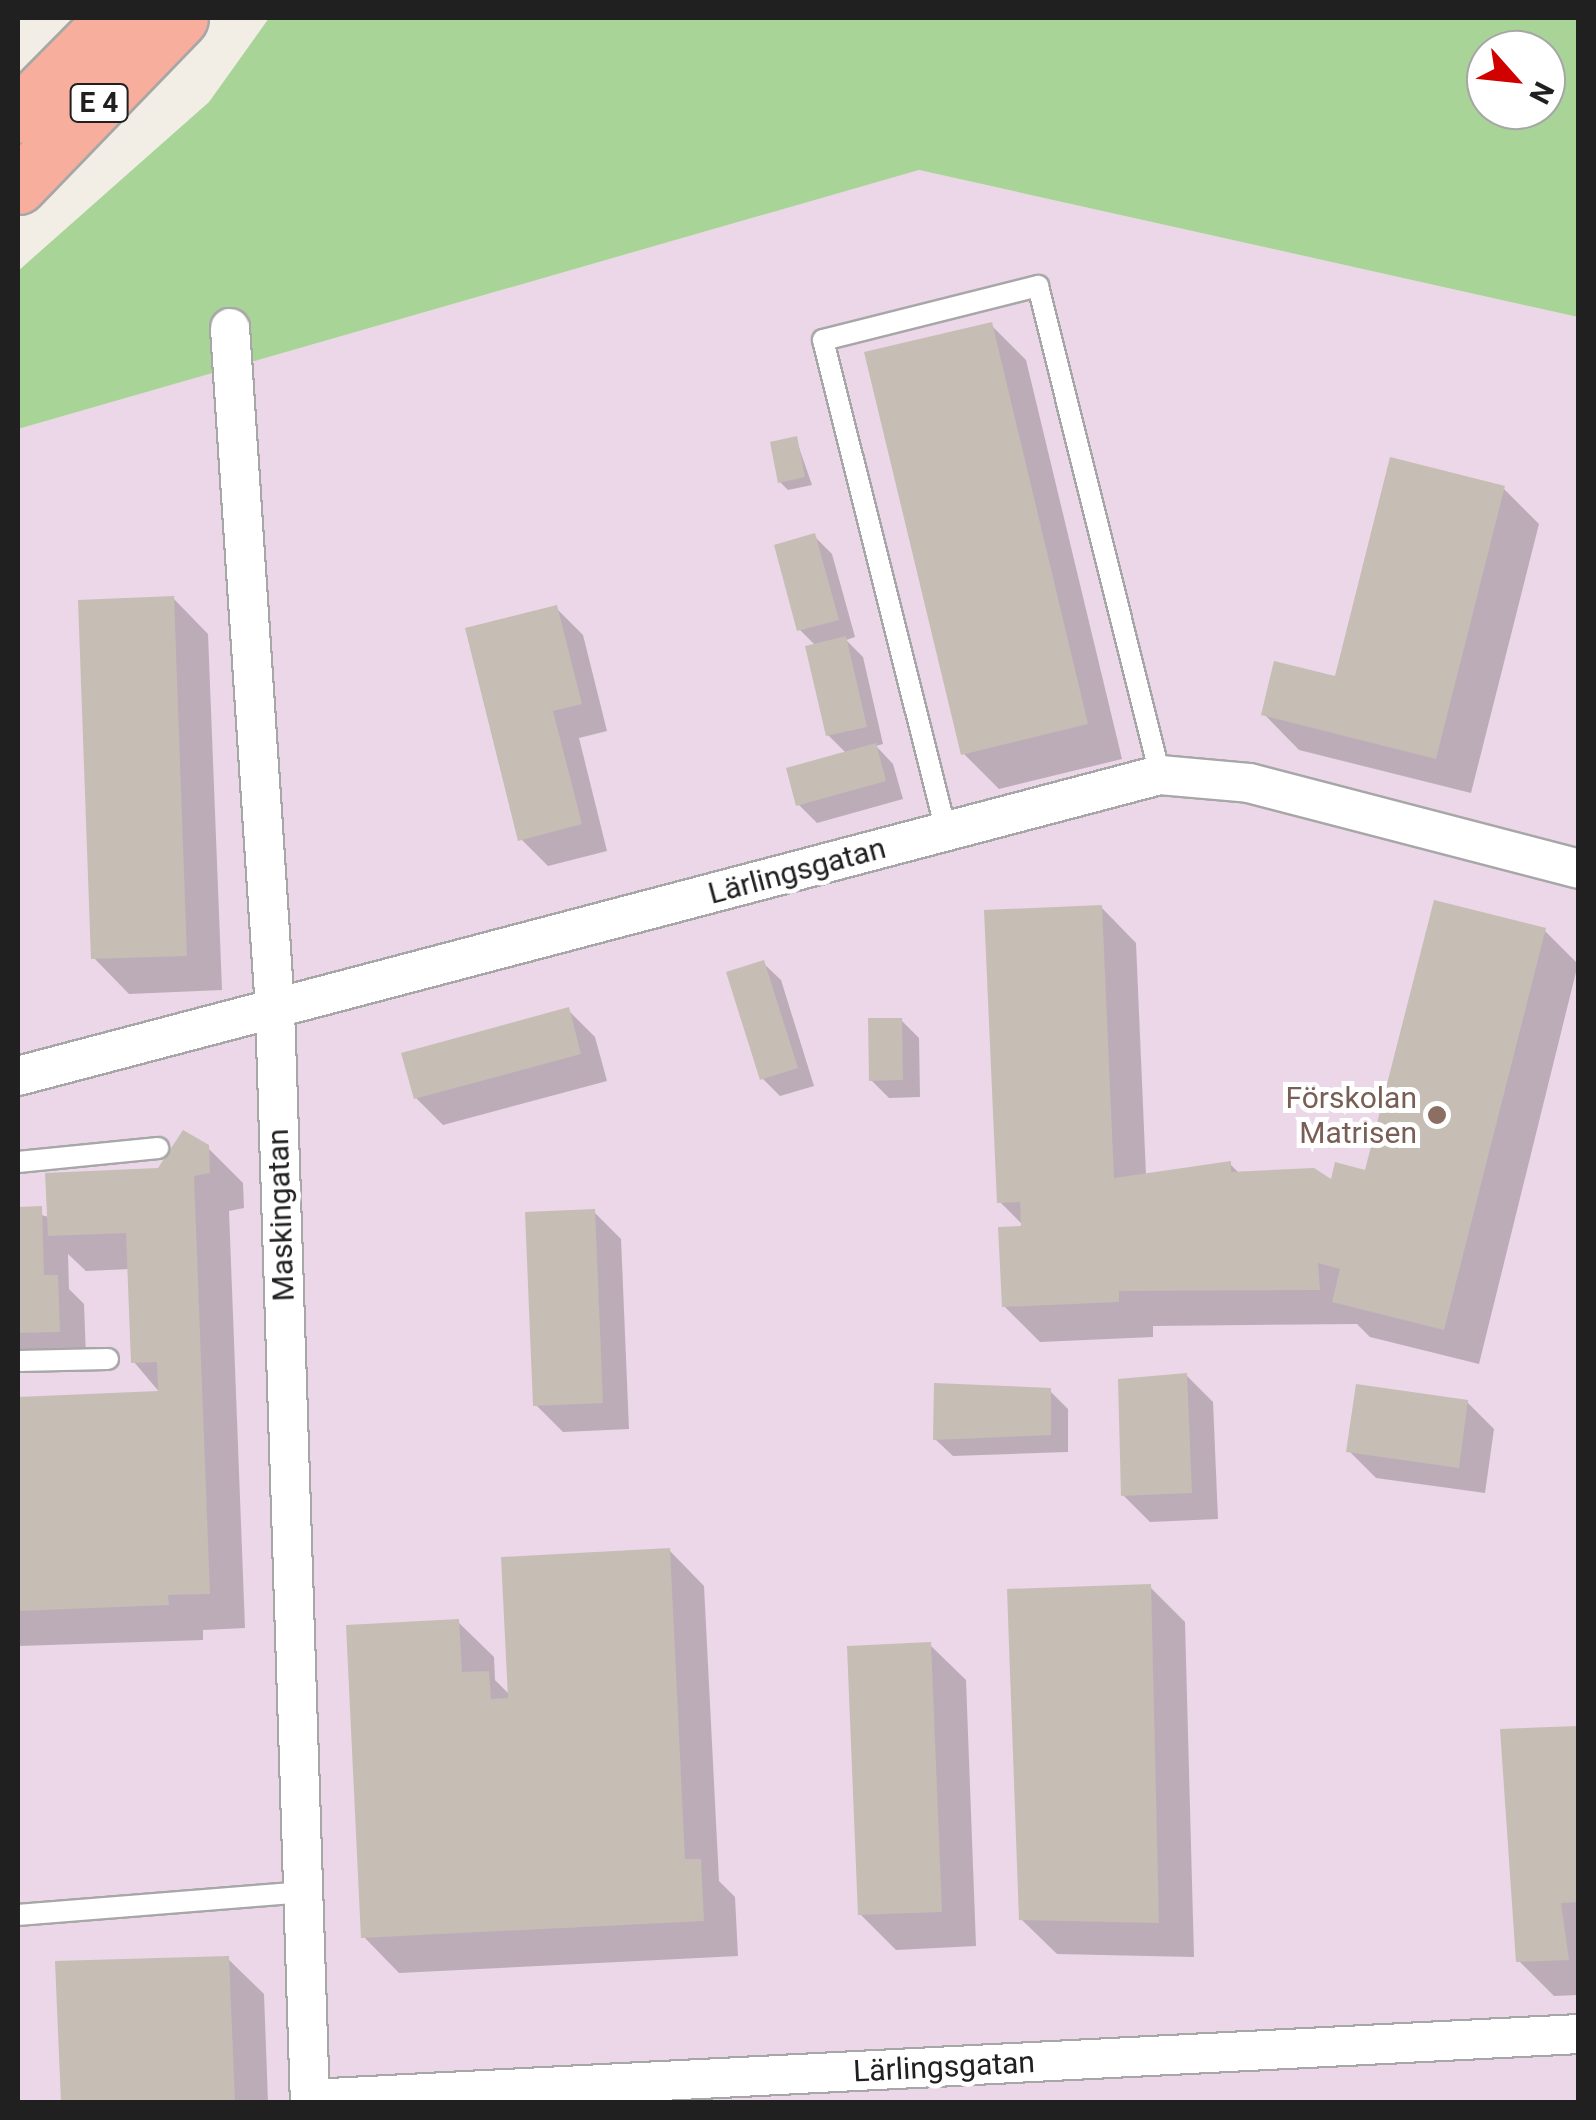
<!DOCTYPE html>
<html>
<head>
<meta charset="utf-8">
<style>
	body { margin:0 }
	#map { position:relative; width:1596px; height:2120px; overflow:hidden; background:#f2eee6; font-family:Roboto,sans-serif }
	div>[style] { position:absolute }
	.industrial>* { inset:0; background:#ebd7e7 }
	.forest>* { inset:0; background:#a9d497 }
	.shadow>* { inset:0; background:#0003 }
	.building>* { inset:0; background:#c6bdb5 }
	.roads { filter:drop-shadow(2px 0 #a7a7a7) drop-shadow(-2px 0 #a7a7a7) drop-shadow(0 2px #a7a7a7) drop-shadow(0 -2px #a7a7a7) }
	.service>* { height:20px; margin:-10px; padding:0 10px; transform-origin:10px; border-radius:10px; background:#fff }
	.minor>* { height:38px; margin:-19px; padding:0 19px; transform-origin:19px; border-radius:19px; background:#fff }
	.trunk>* { height:55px; margin:-27.5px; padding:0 27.5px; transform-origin:27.5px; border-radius:27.5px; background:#f7ae9c }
	.dots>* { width:28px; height:28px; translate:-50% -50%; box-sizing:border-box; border:5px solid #fff; border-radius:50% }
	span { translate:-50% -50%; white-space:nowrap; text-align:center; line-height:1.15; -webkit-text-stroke:10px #fff; paint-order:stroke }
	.shield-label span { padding:2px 8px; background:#fff; border:2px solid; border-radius:8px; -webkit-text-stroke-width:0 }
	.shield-label { font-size:28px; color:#202020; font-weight:700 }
	.street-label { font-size:30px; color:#202020 }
	.education-label { font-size:30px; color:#785e54 }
	.right { translate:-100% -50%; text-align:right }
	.frame { position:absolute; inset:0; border:20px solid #202020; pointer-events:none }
	.north { position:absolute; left:1466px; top:30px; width:100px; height:100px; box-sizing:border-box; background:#fff; border:2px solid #a6a6a6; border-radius:50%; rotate:117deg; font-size:28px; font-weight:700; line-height:40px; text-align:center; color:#202020 }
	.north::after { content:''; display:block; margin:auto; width:35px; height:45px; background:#d10100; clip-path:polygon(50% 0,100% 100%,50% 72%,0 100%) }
</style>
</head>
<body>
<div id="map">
	<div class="industrial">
		<i style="clip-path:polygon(919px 170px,1578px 317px,1578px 2102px,18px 2102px,18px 429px)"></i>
	</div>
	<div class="forest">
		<i style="clip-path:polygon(evenodd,269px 18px,1578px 18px,1578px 317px,919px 170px,18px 429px,18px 271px,209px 102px,269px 18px,1486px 50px,1546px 50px,1546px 110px,1486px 110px,1486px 50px)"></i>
	</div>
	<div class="shadow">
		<i style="clip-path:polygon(991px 325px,1026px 360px,1122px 759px,999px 789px,964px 754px)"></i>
		<i style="clip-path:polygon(796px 439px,812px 485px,788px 490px,780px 482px)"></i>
		<i style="clip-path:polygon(1503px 488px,1539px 524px,1471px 793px,1299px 750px,1264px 714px,1337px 679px)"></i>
		<i style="clip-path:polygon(814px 536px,832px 554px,855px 637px,846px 640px,863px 657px,883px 744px,876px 746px,893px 764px,903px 799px,817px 823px,799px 805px,847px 754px,828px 735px,816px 646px,800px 630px)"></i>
		<i style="clip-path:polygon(173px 598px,208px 634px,222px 990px,129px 994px,94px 958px)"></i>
		<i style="clip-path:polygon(556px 608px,583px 635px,607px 731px,579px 738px,607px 851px,548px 866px,521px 839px)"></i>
		<i style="clip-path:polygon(1101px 907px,1136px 943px,1146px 1175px,1230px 1164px,1240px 1174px,1332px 1183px,1367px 1173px,1544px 930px,1578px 964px,1479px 1364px,1370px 1337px,1357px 1324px,1153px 1326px,1153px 1337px,1040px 1342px,1004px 1306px,1023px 1225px,1000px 1202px)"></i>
		<i style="clip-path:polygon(763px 963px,781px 980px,814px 1086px,780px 1096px,762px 1078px)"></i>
		<i style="clip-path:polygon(568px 1010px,595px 1037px,607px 1081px,443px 1125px,416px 1098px)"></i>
		<i style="clip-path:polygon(901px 1020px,919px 1038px,920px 1097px,889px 1098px,871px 1080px)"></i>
		<i style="clip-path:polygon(207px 1147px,243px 1183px,244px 1208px,229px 1211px,245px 1628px,203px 1630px,203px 1640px,18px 1646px,18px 1399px,161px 1394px,134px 1362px,130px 1269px,86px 1271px,68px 1254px,69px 1289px,84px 1304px,86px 1358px,18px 1360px,18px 1209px,49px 1217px)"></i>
		<i style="clip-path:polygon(594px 1212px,621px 1239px,629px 1429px,563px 1432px,536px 1405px)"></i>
		<i style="clip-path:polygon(1186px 1375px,1213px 1402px,1218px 1519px,1150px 1522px,1123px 1495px)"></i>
		<i style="clip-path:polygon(1050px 1391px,1068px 1409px,1068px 1452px,953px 1456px,935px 1439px)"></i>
		<i style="clip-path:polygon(1467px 1402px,1494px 1429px,1485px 1493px,1376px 1478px,1349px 1451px)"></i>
		<i style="clip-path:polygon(669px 1550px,704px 1586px,719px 1881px,735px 1897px,738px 1956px,399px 1973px,364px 1937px,458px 1622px,494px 1657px,495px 1680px,510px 1695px)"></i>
		<i style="clip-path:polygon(1150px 1587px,1185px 1622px,1194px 1957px,1057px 1954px,1021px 1919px)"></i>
		<i style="clip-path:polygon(930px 1645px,966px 1680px,976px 1946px,896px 1950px,860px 1914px)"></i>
		<i style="clip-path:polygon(1578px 1728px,1578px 1995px,1554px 1996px,1519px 1961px,1503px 1731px)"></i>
		<i style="clip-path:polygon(228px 1959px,264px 1994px,268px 2102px,63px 2102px,57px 1964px)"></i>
	</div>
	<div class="building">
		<i style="clip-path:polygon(992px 322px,1088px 724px,961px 755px,864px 352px)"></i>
		<i style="clip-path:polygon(797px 436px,805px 477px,778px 483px,770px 442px)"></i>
		<i style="clip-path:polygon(1390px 457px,1505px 486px,1436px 759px,1261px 715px,1274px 661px,1335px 676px)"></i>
		<i style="clip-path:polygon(815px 533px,839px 620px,797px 631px,774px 545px)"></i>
		<i style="clip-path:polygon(174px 596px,187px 956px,91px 959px,78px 600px)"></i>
		<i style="clip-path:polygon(557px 605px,582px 704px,553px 711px,582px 824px,518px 841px,465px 628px)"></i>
		<i style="clip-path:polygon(846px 636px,867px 727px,826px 736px,805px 646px)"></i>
		<i style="clip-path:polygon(876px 743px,886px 781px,796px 806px,786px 768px)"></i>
		<i style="clip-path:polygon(1434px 900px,1546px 928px,1444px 1330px,1332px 1302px,1340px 1269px,1318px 1263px,1320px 1290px,1119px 1291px,1119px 1302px,1002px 1307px,998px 1227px,1021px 1226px,1020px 1202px,997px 1203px,984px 910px,1102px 905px,1114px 1178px,1231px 1161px,1231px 1172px,1314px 1168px,1331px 1179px,1335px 1162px,1365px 1170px)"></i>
		<i style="clip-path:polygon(764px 960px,798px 1068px,760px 1080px,726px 972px)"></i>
		<i style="clip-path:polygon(569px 1007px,581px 1054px,414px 1099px,401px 1053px)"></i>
		<i style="clip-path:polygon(868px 1018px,902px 1018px,903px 1080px,869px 1081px)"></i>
		<i style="clip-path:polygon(183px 1130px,209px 1145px,210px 1173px,194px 1176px,210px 1594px,168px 1595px,169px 1605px,18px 1611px,18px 1397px,158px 1391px,157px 1362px,131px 1363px,126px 1233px,48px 1236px,45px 1173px,158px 1168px)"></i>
		<i style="clip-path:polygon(42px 1206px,44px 1275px,58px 1275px,60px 1332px,18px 1333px,18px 1207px)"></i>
		<i style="clip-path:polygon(595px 1209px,603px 1403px,533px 1406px,525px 1212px)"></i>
		<i style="clip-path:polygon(1187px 1373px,1192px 1493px,1121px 1496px,1118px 1379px)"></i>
		<i style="clip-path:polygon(934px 1383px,1051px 1388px,1051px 1435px,933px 1440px)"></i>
		<i style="clip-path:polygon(1356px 1384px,1468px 1400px,1459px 1468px,1346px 1452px)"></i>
		<i style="clip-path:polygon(670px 1548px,685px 1859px,701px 1859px,704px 1921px,361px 1938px,346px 1625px,459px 1619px,462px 1672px,489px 1671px,491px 1699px,508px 1698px,501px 1557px)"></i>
		<i style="clip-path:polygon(1151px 1584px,1159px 1923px,1019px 1920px,1007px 1589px)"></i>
		<i style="clip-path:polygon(931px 1642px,942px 1912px,858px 1915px,847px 1646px)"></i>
		<i style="clip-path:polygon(1578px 1726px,1578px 1902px,1561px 1903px,1569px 1960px,1516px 1962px,1500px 1729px)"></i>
		<i style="clip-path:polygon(229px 1956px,235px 2102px,61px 2102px,55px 1961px)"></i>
	</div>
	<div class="roads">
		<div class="service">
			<i style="left:946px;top:831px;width:506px;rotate:-104.06deg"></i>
			<i style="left:823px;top:340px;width:222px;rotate:-14.1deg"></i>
			<i style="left:1038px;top:286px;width:504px;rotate:75.99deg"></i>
			<i style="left:18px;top:1162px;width:141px;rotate:-5.7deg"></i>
			<i style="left:18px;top:1361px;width:90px;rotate:-1.3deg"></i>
			<i style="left:18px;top:1915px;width:287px;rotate:-4.6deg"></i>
		</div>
		<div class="minor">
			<i style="left:230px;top:328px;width:682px;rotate:86.22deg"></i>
			<i style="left:275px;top:1009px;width:1094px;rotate:88.17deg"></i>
			<i style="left:18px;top:1076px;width:1181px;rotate:-14.77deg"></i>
			<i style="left:1160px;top:775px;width:89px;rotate:5.1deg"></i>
			<i style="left:1249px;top:783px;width:340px;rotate:14.6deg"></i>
			<i style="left:310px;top:2099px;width:1270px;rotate:-2.93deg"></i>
		</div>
		<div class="trunk">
			<i style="left:18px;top:115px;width:136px;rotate:-45.3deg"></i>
			<i style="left:18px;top:186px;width:233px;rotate:-46deg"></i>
		</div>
	</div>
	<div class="dots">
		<i style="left:1437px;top:1115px;background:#8d6e63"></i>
	</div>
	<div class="shield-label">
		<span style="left:99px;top:103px">E 4</span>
	</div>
	<div class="street-label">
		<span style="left:797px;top:871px;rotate:-15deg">Lärlingsgatan</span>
		<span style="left:281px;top:1215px;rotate:-92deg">Maskingatan</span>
		<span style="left:944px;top:2067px;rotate:-3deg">Lärlingsgatan</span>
	</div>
	<div class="education-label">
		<span class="right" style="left:1417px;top:1115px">Förskolan<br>Matrisen</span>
	</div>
	<div class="frame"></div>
	<div class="north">N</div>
</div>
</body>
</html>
